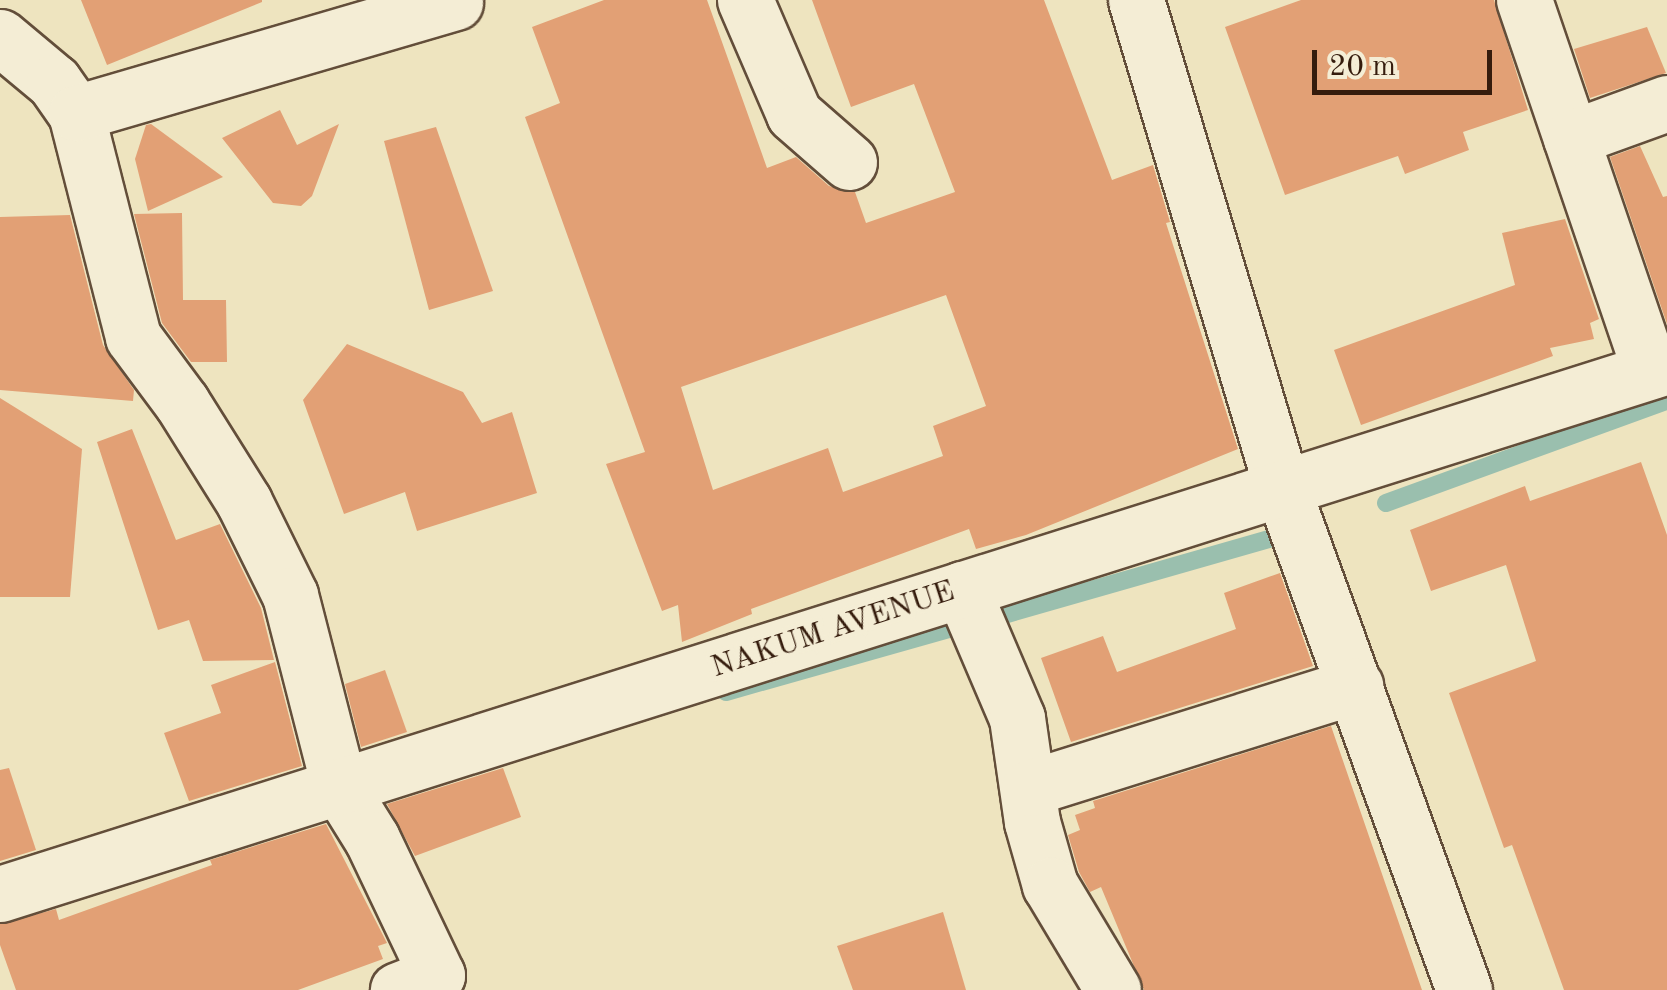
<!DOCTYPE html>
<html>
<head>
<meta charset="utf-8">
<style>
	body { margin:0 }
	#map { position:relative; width:1667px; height:990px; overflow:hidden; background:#eee4bf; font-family:"Old Standard TT",serif }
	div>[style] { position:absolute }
	.stream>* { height:18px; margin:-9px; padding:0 9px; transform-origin:9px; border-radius:9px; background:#9abfae }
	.building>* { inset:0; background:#e2a075 }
	.roads { filter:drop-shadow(2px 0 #634e3a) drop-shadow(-2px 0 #634e3a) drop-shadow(0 2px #634e3a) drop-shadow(0 -2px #634e3a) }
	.street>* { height:55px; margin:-27.5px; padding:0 27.5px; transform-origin:27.5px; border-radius:27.5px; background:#f4edd5 }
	span { translate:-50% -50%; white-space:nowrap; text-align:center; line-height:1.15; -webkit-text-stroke:9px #f4edd5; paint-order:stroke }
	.street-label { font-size:30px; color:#351c0d }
	.scale { position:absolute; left:1312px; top:50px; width:180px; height:45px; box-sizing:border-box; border:5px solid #351c0d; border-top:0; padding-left:12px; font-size:30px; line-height:35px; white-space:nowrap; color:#351c0d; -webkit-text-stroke:8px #f4edd5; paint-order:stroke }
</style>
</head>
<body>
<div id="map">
	<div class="stream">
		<i style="left:1386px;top:503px;width:299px;rotate:-20deg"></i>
		<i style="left:1007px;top:614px;width:287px;rotate:-16deg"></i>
		<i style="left:726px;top:692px;width:235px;rotate:-15.8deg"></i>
	</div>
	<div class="building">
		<i style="clip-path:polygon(81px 0,262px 0,262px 2px,107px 65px)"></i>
		<i style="clip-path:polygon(evenodd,604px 0,707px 0,767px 168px,796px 157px,829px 186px,855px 192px,866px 223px,955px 192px,914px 84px,851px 107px,812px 0,1044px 0,1112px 180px,1153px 165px,1170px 222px,1166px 223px,1238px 449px,1026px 535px,976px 549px,969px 529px,751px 609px,752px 614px,682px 642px,678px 605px,662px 611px,606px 464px,645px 452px,525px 117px,560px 103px,532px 27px,604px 0,946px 295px,986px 406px,933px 426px,943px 456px,843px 492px,828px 448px,713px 490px,681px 387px,946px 295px)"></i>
		<i style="clip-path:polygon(1301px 0,1494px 0,1528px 110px,1463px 132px,1469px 150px,1405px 174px,1398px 156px,1285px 195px,1225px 27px)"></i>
		<i style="clip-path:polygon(1647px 27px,1666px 73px,1590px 98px,1574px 49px)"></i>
		<i style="clip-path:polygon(280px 110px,297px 145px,339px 124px,312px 196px,301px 206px,273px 203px,222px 138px)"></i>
		<i style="clip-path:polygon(151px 124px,223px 177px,148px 211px,135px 159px,146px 125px)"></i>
		<i style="clip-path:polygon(436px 127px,493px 291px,429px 310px,384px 141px)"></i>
		<i style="clip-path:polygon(1640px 146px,1663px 197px,1667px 196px,1667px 324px,1610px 157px)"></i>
		<i style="clip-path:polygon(182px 213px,183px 300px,226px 300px,227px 362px,191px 362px,162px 323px,134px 214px)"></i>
		<i style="clip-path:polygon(70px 215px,103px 345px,134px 390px,133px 401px,0 390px,0 217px)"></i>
		<i style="clip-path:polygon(1565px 219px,1599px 319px,1590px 323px,1594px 339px,1550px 348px,1553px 356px,1361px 425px,1334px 350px,1515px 285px,1502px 233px)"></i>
		<i style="clip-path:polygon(347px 344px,463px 392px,482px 423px,512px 412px,537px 493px,417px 531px,405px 492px,344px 514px,303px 400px)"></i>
		<i style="clip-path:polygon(0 398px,82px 449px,70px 597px,0 597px)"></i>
		<i style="clip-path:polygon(132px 429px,176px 540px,220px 524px,261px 608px,274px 660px,203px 661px,189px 620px,158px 630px,97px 442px)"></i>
		<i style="clip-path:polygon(1641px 462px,1667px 535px,1667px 990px,1564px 990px,1512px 845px,1504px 848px,1449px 693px,1536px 661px,1506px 565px,1431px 591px,1410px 530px,1525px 486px,1530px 501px)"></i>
		<i style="clip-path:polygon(1280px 573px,1313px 666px,1071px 742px,1041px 658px,1103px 636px,1117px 672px,1236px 629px,1224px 593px)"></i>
		<i style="clip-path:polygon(275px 662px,302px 766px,189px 801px,164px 733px,221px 713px,211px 685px)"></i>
		<i style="clip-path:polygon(385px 670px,407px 732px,361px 747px,345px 684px)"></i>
		<i style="clip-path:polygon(1331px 726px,1422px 990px,1144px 990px,1101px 887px,1090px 892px,1079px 872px,1068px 835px,1080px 830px,1075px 815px,1095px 808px,1093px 801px)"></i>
		<i style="clip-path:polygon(9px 768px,36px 850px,0 861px,0 770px)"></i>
		<i style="clip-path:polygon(503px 768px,521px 817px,415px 856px,387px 804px)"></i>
		<i style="clip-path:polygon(326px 824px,387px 943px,378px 946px,383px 959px,298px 990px,16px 990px,0 945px,0 924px,56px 909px,59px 920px,212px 865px,210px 860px)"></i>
		<i style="clip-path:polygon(943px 912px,966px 990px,853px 990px,837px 946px)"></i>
	</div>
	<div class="roads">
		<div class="street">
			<i style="left:745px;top:0;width:124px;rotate:66.7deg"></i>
			<i style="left:794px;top:114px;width:73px;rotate:41.1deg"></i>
			<i style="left:1136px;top:0;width:509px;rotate:73.34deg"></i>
			<i style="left:1282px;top:488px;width:534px;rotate:70.07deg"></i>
			<i style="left:1524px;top:0;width:392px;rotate:71.2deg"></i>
			<i style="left:0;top:37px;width:70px;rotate:39.8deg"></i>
			<i style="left:54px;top:82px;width:38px;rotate:55deg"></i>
			<i style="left:76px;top:113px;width:231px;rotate:75.7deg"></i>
			<i style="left:133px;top:337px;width:82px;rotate:53.4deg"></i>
			<i style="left:182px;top:403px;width:117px;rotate:57.9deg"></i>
			<i style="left:244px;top:502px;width:104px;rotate:63.7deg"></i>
			<i style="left:290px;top:595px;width:197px;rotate:75.6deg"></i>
			<i style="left:339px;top:786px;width:62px;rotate:58.1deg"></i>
			<i style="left:372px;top:839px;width:151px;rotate:64.5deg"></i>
			<i style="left:437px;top:975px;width:42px;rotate:159deg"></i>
			<i style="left:76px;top:113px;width:395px;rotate:-16.3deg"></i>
			<i style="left:1571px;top:138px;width:102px;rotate:-20deg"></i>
			<i style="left:962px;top:589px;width:140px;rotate:66.9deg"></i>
			<i style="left:1017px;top:718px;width:105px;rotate:81.8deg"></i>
			<i style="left:1032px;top:822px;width:66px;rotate:74.1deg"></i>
			<i style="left:1050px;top:885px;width:122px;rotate:59deg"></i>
			<i style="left:1029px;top:788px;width:342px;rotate:-17.4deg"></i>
			<i style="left:0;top:894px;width:1749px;rotate:-17.57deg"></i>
		</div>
	</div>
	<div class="street-label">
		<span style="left:833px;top:630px;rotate:-18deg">NAKUM AVENUE</span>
	</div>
	<div class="scale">20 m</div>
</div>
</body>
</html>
